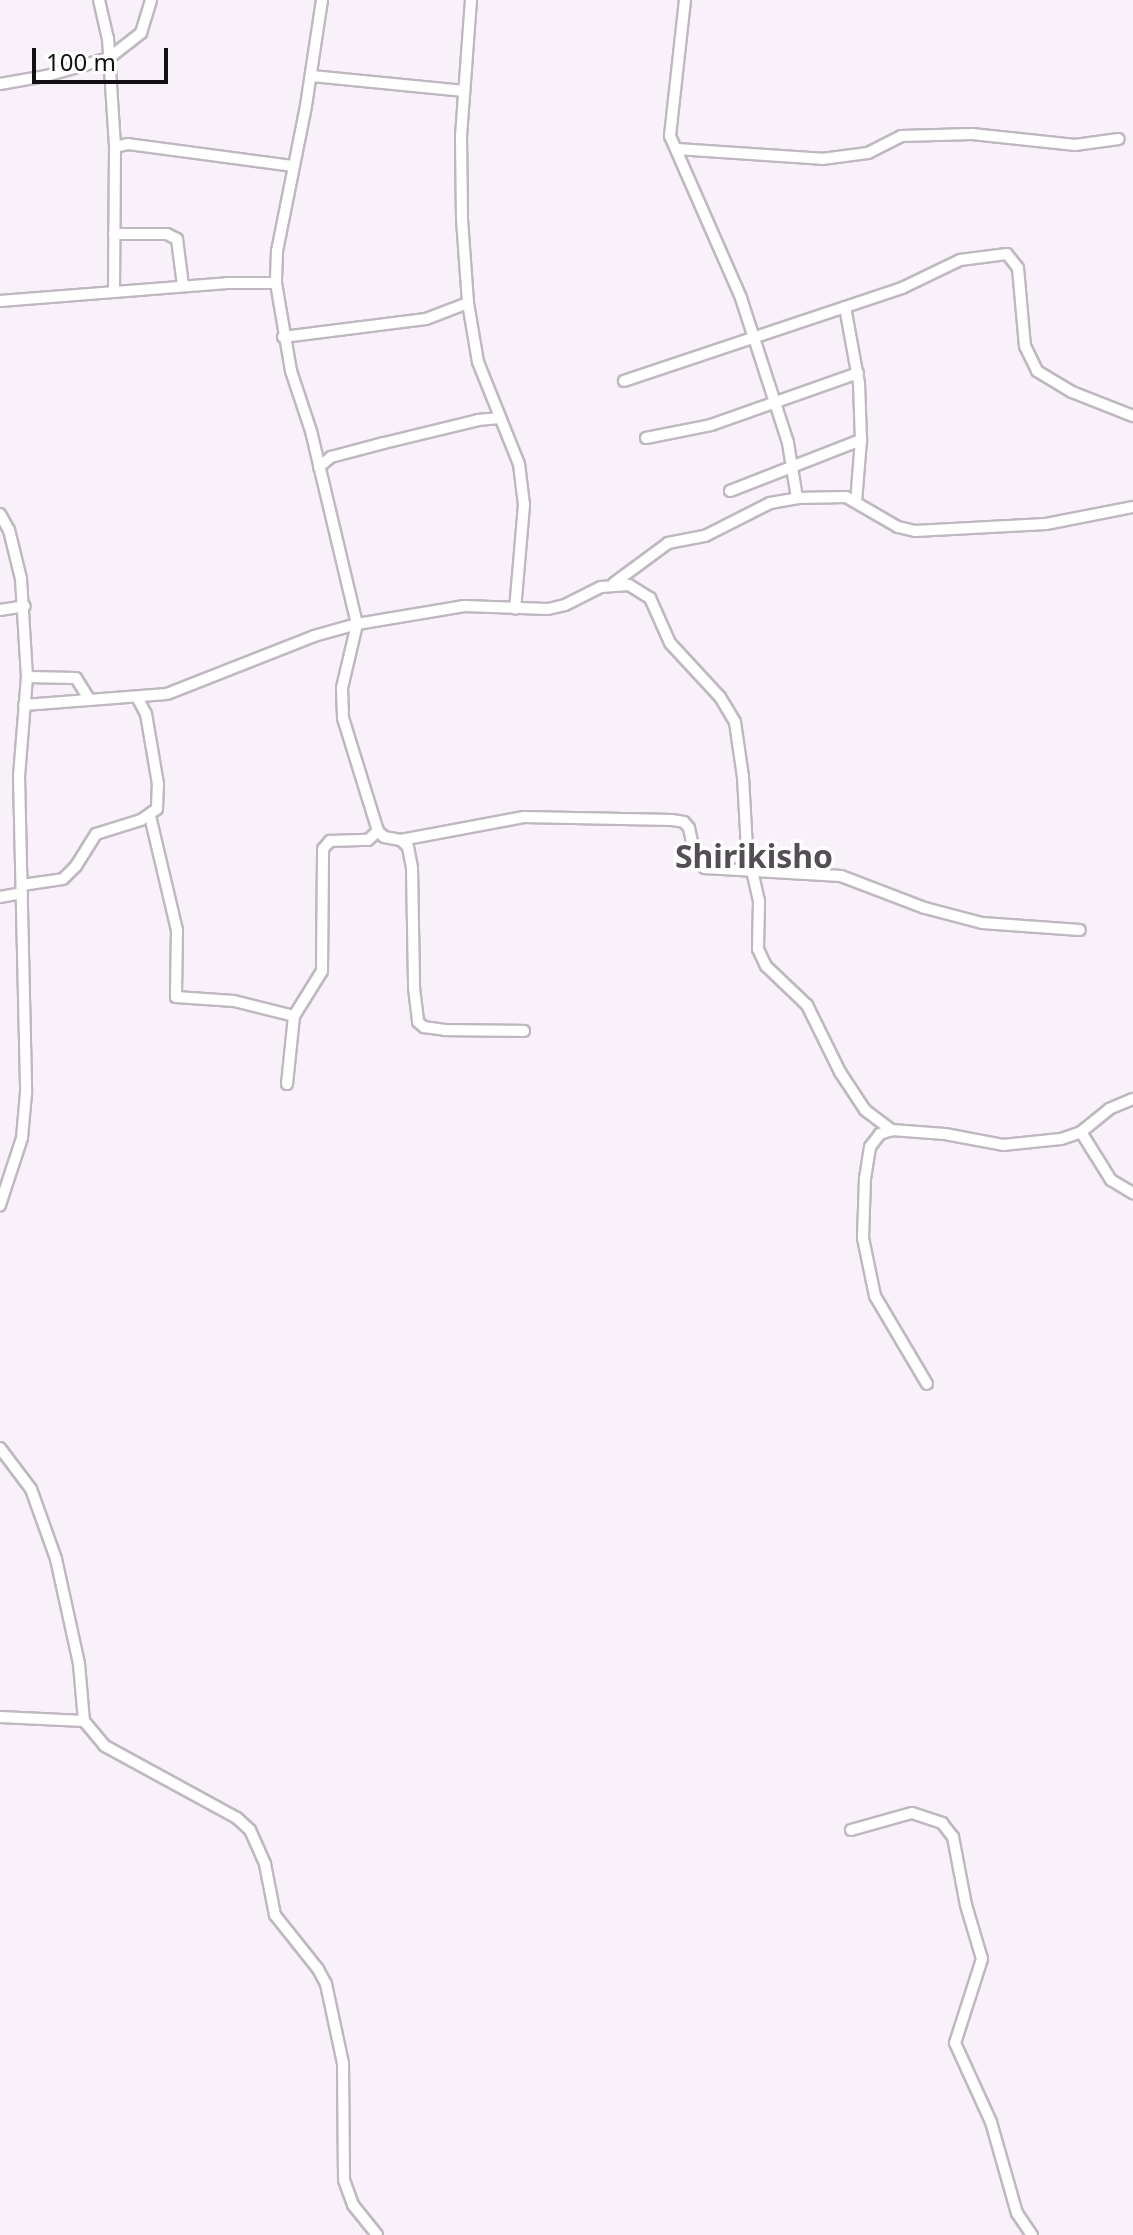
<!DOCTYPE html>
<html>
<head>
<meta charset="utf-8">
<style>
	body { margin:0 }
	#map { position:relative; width:1133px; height:2235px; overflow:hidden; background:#f8f1f9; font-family:"Noto Sans",sans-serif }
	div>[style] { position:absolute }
	.roads { filter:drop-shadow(2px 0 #bfb8c0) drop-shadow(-2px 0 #bfb8c0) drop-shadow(0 2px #bfb8c0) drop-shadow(0 -2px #bfb8c0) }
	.street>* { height:10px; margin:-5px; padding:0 5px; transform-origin:5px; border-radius:5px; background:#fff }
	span { translate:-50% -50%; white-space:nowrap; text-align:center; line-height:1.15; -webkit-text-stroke:7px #fff; paint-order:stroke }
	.quarter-label { font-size:32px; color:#534d54; font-weight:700 }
	.scale { position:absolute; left:32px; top:48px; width:136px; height:36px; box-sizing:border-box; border:4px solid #121012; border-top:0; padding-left:10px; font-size:24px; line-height:28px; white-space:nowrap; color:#121012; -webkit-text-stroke:6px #fff; paint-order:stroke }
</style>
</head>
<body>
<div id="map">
	<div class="roads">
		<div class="street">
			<i style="left:99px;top:0;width:39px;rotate:77deg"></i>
			<i style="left:108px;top:38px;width:109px;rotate:86.3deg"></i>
			<i style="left:322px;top:0;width:107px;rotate:98.6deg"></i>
			<i style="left:306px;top:106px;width:148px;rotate:101.3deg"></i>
			<i style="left:277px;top:251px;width:32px;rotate:92deg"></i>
			<i style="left:276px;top:283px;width:89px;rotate:80.3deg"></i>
			<i style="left:291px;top:371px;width:63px;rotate:71.6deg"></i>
			<i style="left:311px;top:431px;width:198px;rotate:76.6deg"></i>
			<i style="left:357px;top:624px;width:66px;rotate:103.2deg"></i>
			<i style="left:342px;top:688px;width:30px;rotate:88deg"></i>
			<i style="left:343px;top:718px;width:118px;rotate:72.8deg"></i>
			<i style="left:378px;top:831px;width:8px;rotate:45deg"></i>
			<i style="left:384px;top:837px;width:17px;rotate:10deg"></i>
			<i style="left:401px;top:840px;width:125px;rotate:-10.6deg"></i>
			<i style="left:524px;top:817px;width:148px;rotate:1.2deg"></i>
			<i style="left:672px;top:820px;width:12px;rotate:9deg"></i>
			<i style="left:684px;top:822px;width:8px;rotate:50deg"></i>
			<i style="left:689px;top:828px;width:30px;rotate:78deg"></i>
			<i style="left:695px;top:857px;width:15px;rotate:48deg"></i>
			<i style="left:705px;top:868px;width:136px;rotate:3.4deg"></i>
			<i style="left:841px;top:876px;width:90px;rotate:20.9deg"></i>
			<i style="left:925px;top:908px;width:59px;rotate:14.7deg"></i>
			<i style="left:982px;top:923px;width:98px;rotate:4.1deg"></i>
			<i style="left:471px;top:0;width:136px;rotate:94.2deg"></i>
			<i style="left:461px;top:136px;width:83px;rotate:89.3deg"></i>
			<i style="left:462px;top:219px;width:84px;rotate:85.9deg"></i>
			<i style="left:468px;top:303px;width:60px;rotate:80.4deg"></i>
			<i style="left:478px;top:362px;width:110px;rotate:68.1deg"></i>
			<i style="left:519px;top:464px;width:41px;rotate:83deg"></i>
			<i style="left:524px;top:505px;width:104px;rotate:94.9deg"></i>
			<i style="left:685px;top:0;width:137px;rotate:96.3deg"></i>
			<i style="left:670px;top:136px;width:177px;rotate:66.3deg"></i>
			<i style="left:741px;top:298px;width:152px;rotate:72deg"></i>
			<i style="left:788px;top:443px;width:56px;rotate:80.7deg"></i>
			<i style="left:312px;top:76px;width:153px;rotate:5.6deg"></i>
			<i style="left:0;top:84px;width:47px;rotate:-9.9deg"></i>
			<i style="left:46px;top:76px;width:66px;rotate:-15.9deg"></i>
			<i style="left:109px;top:58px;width:41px;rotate:-38deg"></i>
			<i style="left:141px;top:33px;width:34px;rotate:-73deg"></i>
			<i style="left:677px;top:149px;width:145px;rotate:3.9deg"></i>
			<i style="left:822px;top:159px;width:46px;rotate:-7.4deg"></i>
			<i style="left:868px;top:153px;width:37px;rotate:-27deg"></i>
			<i style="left:901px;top:136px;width:71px;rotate:-1.6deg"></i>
			<i style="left:972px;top:134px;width:104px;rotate:6.1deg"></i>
			<i style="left:1075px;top:145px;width:44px;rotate:-7.8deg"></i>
			<i style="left:114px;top:234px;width:53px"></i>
			<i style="left:167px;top:234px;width:11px;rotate:27deg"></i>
			<i style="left:177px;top:239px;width:47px;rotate:82.7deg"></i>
			<i style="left:114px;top:291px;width:144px;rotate:-89.6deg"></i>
			<i style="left:115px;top:147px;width:13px;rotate:-13deg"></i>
			<i style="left:128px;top:144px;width:166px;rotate:7.6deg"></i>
			<i style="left:0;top:301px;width:228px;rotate:-4.5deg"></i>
			<i style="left:227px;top:283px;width:49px"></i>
			<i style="left:845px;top:307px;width:77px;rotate:79.6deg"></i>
			<i style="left:859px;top:383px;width:57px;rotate:88deg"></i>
			<i style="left:861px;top:440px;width:62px;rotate:94.6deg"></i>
			<i style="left:283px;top:337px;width:144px;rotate:-7.2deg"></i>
			<i style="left:426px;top:319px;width:45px;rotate:-20.9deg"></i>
			<i style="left:624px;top:381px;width:293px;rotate:-18.5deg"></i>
			<i style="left:902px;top:288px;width:64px;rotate:-25.8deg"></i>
			<i style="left:960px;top:260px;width:47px;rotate:-7.3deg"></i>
			<i style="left:1007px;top:254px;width:18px;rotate:52deg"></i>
			<i style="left:1018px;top:268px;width:78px;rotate:84.9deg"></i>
			<i style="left:1025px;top:346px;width:28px;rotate:64deg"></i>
			<i style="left:1037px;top:371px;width:41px;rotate:31deg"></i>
			<i style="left:1072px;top:392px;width:66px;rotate:21.5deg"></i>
			<i style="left:646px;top:438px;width:66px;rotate:-11.3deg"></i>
			<i style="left:711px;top:425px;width:156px;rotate:-19.5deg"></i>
			<i style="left:319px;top:467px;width:16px;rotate:-40deg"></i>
			<i style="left:331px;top:457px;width:55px;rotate:-14.8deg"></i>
			<i style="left:384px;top:443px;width:97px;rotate:-13.7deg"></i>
			<i style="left:478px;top:420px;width:22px;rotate:-5deg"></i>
			<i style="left:730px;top:491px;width:141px;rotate:-21.3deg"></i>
			<i style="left:0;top:514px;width:18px;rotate:61deg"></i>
			<i style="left:9px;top:530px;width:50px;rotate:76.2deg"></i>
			<i style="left:21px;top:579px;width:98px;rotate:86.5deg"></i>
			<i style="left:27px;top:677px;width:99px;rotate:94.6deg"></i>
			<i style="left:19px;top:776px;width:317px;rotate:88.7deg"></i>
			<i style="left:26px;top:1093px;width:45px;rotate:95.1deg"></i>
			<i style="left:22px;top:1138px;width:71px;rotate:108.2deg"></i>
			<i style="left:614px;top:583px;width:67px;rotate:-36.5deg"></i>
			<i style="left:668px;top:543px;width:38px;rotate:-11deg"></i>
			<i style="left:705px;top:536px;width:73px;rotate:-26.9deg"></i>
			<i style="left:770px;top:503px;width:27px;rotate:-10deg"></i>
			<i style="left:797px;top:498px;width:49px;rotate:-1.2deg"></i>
			<i style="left:846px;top:497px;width:60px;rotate:30deg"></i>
			<i style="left:898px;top:527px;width:17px;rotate:13deg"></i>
			<i style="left:915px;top:531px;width:131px;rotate:-3.1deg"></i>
			<i style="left:1046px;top:524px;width:89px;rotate:-11.1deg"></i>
			<i style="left:0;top:610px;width:25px;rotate:-9deg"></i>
			<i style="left:27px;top:677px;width:49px;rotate:1.2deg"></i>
			<i style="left:76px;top:678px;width:26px;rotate:58deg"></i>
			<i style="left:24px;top:705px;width:143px;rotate:-4.4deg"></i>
			<i style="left:167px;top:694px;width:158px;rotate:-21.5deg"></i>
			<i style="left:314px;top:636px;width:45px;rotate:-15.6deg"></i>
			<i style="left:357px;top:624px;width:109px;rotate:-9.5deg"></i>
			<i style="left:464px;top:606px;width:84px;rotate:2deg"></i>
			<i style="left:548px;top:609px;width:17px;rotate:-13deg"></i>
			<i style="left:565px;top:605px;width:40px;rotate:-26.6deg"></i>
			<i style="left:601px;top:587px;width:28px;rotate:-4deg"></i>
			<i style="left:629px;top:585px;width:25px;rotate:32deg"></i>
			<i style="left:650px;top:598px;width:49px;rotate:66deg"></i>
			<i style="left:670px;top:643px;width:74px;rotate:47.2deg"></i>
			<i style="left:720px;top:697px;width:29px;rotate:59deg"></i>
			<i style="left:735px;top:722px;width:56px;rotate:81.7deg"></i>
			<i style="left:743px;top:777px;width:72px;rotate:86.8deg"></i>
			<i style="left:747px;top:849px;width:53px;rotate:77deg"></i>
			<i style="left:759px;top:901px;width:48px;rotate:91.2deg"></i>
			<i style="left:758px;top:949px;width:19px;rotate:65deg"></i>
			<i style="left:766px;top:966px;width:57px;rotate:43.6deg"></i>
			<i style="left:807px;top:1005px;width:75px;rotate:63.8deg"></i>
			<i style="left:840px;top:1072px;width:45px;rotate:56.7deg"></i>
			<i style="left:865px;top:1110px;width:34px;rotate:37deg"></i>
			<i style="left:892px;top:1130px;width:53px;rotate:4.3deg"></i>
			<i style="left:945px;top:1134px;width:59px;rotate:10.7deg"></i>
			<i style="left:1003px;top:1145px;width:58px;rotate:-5.9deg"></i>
			<i style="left:1061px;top:1139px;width:21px;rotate:-19deg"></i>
			<i style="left:1081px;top:1132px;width:36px;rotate:-39deg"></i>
			<i style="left:1109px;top:1109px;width:26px;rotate:-23deg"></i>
			<i style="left:150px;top:816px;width:117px;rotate:76.7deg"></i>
			<i style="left:177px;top:930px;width:67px;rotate:90.9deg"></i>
			<i style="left:176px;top:997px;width:58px;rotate:3.9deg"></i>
			<i style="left:234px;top:1001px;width:62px;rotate:14deg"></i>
			<i style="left:401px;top:840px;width:10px;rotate:45deg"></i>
			<i style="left:408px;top:847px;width:21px;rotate:79deg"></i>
			<i style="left:412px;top:868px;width:120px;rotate:89deg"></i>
			<i style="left:414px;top:988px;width:34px;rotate:83deg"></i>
			<i style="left:418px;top:1022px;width:8px;rotate:40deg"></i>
			<i style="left:424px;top:1027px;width:21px;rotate:8deg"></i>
			<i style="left:445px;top:1030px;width:79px;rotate:0.7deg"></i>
			<i style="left:22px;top:885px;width:41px;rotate:-8.3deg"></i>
			<i style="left:63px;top:879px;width:18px;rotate:-45deg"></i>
			<i style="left:76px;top:866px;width:38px;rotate:-58deg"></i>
			<i style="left:96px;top:834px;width:47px;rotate:-17.3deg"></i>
			<i style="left:141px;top:820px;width:19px;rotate:-35deg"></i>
			<i style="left:157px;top:809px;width:25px;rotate:-88deg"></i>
			<i style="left:158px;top:784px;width:71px;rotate:-99.7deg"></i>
			<i style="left:146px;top:714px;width:19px;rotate:-118deg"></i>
			<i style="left:0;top:897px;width:22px;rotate:-10deg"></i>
			<i style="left:287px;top:1084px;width:68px;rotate:-84.1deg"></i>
			<i style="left:294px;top:1016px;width:53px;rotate:-58.1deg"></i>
			<i style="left:322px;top:971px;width:122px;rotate:-89.5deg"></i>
			<i style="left:323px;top:849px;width:11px;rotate:-49deg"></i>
			<i style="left:330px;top:841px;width:38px;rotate:-2deg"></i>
			<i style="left:368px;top:840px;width:13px;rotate:-42deg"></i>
			<i style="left:892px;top:1130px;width:13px;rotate:162deg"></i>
			<i style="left:880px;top:1134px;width:16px;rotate:128deg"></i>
			<i style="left:870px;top:1147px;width:31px;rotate:99deg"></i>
			<i style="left:865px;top:1178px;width:60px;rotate:91.9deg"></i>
			<i style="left:863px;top:1238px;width:59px;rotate:78.3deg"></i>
			<i style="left:875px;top:1296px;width:102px;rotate:59.4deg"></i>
			<i style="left:1081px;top:1132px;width:57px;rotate:58deg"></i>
			<i style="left:1111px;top:1180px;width:26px;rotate:31deg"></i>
			<i style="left:0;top:1448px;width:51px;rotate:52.9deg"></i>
			<i style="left:31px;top:1489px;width:74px;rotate:70.3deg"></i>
			<i style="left:56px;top:1559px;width:107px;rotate:77.6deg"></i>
			<i style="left:79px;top:1664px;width:57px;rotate:85deg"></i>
			<i style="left:84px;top:1721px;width:33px;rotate:50deg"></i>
			<i style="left:105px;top:1746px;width:150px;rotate:28.6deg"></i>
			<i style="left:237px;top:1818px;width:18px;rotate:43deg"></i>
			<i style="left:250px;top:1830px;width:37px;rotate:66deg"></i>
			<i style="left:265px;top:1864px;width:52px;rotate:78.9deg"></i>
			<i style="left:275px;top:1915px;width:69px;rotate:51.5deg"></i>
			<i style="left:318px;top:1969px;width:17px;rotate:62deg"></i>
			<i style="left:326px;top:1984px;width:81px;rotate:77.9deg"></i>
			<i style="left:343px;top:2063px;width:117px;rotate:89.5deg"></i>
			<i style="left:344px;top:2180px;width:27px;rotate:70deg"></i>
			<i style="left:353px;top:2205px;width:38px;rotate:51deg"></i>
			<i style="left:0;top:1717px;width:84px;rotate:2.7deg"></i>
			<i style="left:851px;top:1830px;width:63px;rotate:-15.6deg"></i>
			<i style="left:912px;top:1813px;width:32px;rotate:18deg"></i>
			<i style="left:942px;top:1823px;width:18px;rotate:52deg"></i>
			<i style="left:953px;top:1837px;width:69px;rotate:79.2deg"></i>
			<i style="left:966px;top:1905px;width:56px;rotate:73.5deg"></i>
			<i style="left:982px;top:1959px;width:88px;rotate:107.8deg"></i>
			<i style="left:955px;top:2043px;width:87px;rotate:65.5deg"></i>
			<i style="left:991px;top:2122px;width:95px;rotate:74.1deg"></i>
			<i style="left:1017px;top:2213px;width:27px;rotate:56deg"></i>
		</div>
	</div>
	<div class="quarter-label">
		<span style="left:754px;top:856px">Shirikisho</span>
	</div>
	<div class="scale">100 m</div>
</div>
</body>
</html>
